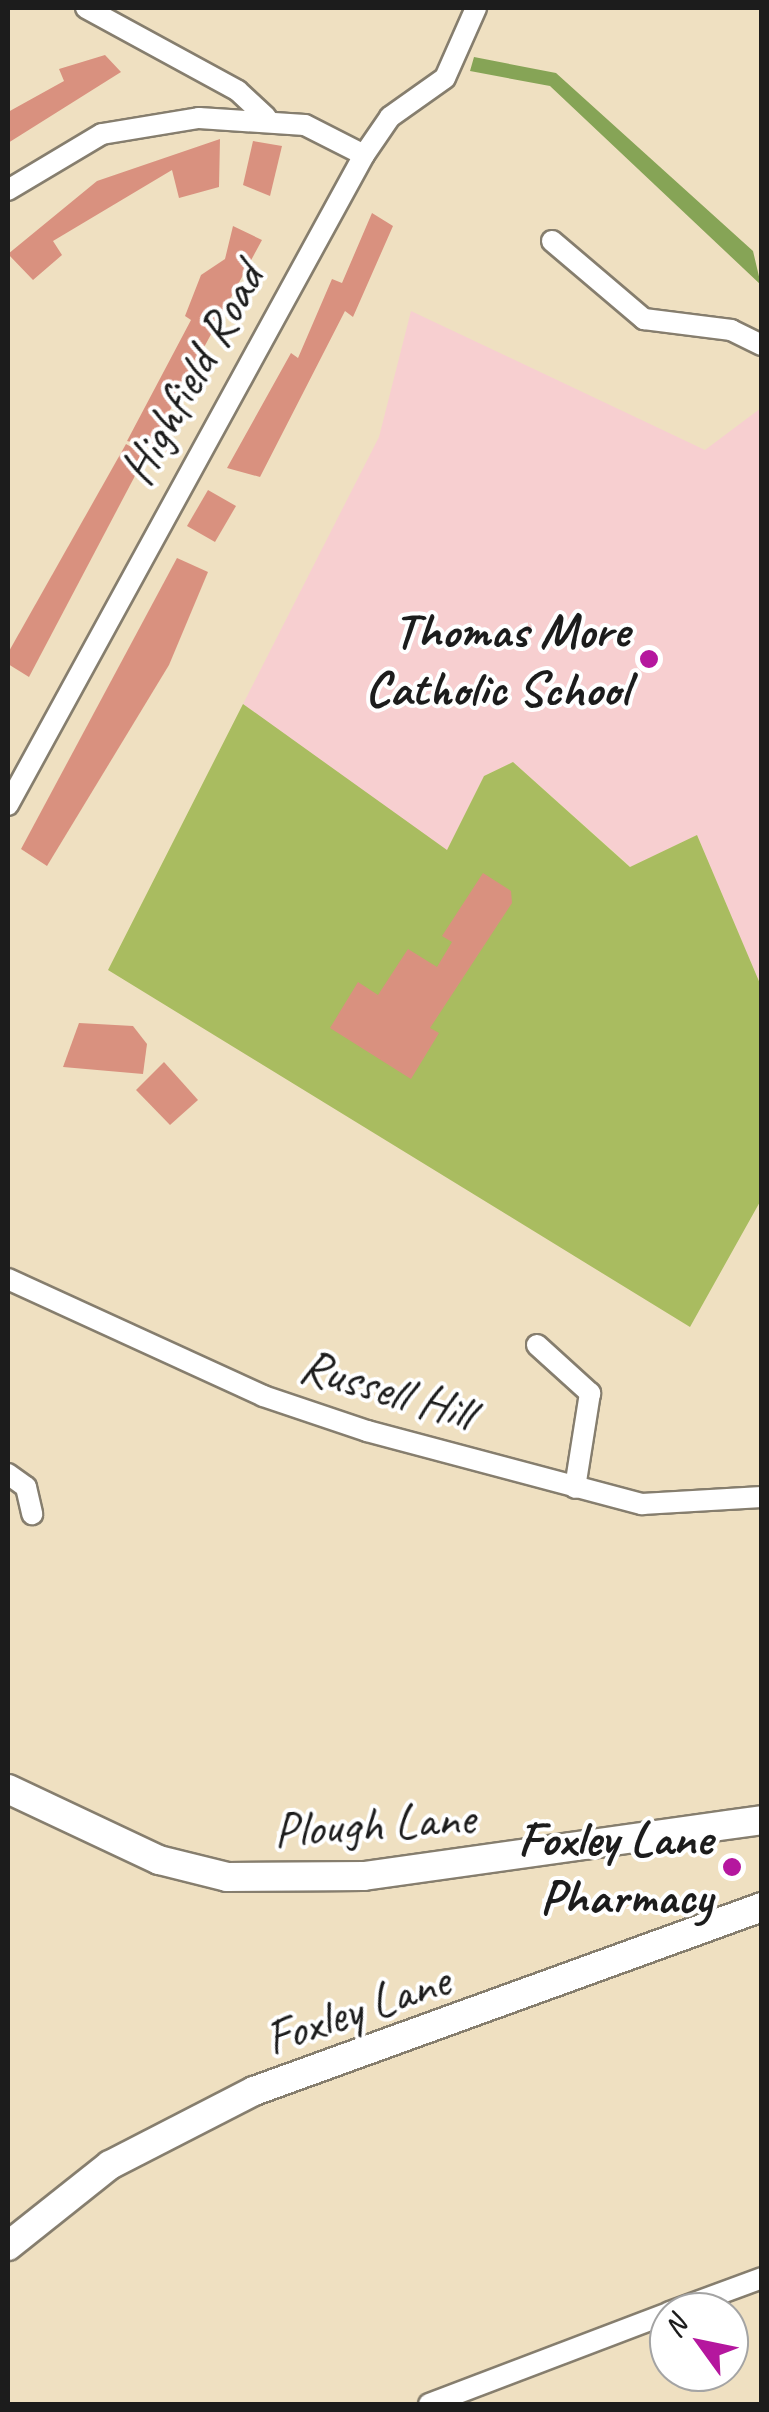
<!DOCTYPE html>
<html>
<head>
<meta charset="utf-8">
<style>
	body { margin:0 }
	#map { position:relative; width:769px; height:2412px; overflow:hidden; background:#efe0c1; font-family:Caveat,sans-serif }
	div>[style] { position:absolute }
	.built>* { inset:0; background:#f7cfd0 }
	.green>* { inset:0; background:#a9bc60 }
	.forest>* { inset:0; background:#86a456 }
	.building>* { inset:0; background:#d9917f }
	.roads { filter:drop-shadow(2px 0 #867e6e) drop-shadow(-2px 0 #867e6e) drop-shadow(0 2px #867e6e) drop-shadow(0 -2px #867e6e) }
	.minor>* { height:20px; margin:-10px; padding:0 10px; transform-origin:10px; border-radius:10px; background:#fff }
	.major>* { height:28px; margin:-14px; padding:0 14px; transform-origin:14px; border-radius:14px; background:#fff }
	.dots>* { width:28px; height:28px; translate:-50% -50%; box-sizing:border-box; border:5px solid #fff; border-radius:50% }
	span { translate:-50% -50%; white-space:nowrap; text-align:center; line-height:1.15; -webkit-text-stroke:8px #fff; paint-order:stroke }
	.street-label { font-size:50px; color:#1c1c1c }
	.poi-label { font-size:50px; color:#1c1c1c; font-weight:700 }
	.right { translate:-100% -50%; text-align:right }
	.frame { position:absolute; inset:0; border:10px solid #1c1c1c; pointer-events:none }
	.north { position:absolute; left:649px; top:2292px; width:100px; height:100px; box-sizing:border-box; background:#fff; border:2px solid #a4a4a4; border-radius:50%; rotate:303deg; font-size:28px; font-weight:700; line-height:40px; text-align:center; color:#1c1c1c }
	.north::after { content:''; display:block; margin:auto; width:35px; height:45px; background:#b5179e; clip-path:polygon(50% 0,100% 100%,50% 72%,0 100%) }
</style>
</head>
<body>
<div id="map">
	<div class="built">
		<i style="clip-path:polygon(411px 311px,705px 450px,761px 408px,761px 986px,697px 835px,631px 867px,513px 762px,484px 776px,447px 851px,243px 704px,379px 437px)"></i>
	</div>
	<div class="green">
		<i style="clip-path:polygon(243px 704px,447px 850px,484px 776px,513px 762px,630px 867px,697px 835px,761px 986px,761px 1200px,690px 1327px,108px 970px)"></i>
	</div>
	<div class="forest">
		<i style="clip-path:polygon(474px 57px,556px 73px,753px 251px,761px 285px,550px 86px,470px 71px)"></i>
	</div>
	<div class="building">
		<i style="clip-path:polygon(105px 55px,121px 72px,8px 143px,8px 112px,64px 81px,59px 69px)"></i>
		<i style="clip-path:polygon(220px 139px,219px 187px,179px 198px,172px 170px,53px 241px,62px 255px,33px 280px,8px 254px,97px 181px)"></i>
		<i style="clip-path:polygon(253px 141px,282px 146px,270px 196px,243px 185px)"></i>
		<i style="clip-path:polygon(372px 213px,393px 226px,353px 317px,345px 311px,260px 477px,227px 468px,291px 353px,298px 358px,332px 279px,342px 283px)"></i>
		<i style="clip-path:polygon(233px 226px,262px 240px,155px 438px,173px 453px,127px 441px,191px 320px,185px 316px,201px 275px,225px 259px)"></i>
		<i style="clip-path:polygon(126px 444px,146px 455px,29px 677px,8px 664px,8px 653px)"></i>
		<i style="clip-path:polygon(208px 490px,236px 506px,215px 542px,187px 526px)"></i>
		<i style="clip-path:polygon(177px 558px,208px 572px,169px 665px,47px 866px,21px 849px)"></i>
		<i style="clip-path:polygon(483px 873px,511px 891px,512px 903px,430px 1028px,439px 1033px,411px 1079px,330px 1028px,358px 982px,378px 995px,408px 949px,437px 967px,452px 942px,442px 936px)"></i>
		<i style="clip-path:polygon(79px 1023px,133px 1026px,147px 1044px,143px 1074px,63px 1067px)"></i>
		<i style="clip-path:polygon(164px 1062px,198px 1100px,170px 1125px,136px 1090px)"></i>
	</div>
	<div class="roads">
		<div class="minor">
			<i style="left:86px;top:8px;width:173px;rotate:28.6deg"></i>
			<i style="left:238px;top:91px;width:38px;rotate:43deg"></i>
			<i style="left:8px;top:190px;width:109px;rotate:-30.8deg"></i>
			<i style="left:102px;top:134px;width:98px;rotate:-9.4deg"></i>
			<i style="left:199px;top:118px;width:106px;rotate:3.8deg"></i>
			<i style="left:305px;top:125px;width:66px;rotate:27deg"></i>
			<i style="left:552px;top:241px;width:121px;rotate:40.3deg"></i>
			<i style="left:644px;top:319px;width:88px;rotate:7.2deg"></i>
			<i style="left:731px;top:330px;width:34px;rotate:26deg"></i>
			<i style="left:8px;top:805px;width:741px;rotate:-61.29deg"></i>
			<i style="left:364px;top:155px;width:46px;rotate:-55.6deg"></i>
			<i style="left:390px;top:117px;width:67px;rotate:-35.3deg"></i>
			<i style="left:445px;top:78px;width:77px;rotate:-66.1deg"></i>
			<i style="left:8px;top:1279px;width:281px;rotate:24.6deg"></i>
			<i style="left:263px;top:1396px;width:110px;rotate:18.6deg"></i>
			<i style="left:367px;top:1431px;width:285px;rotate:14.9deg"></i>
			<i style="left:642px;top:1504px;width:120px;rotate:-3.3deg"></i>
			<i style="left:537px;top:1345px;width:72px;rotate:42.2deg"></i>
			<i style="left:590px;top:1393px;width:96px;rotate:99deg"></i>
			<i style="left:8px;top:1474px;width:22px;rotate:36deg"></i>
			<i style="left:26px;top:1487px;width:28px;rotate:77deg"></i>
			<i style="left:670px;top:2312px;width:98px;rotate:-20.3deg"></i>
			<i style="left:429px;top:2404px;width:257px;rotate:-20.8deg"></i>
		</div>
		<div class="major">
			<i style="left:8px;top:1789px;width:167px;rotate:25.2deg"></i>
			<i style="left:159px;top:1860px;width:70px;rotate:14deg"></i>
			<i style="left:227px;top:1877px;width:137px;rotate:-0.4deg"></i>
			<i style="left:364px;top:1876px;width:402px;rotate:-8deg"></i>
			<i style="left:8px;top:2246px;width:130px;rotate:-38.5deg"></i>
			<i style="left:110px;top:2165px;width:162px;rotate:-27.2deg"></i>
			<i style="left:254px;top:2091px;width:540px;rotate:-19.91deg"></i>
		</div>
	</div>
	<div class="dots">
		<i style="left:649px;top:659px;background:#b5179e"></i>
		<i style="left:732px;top:1867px;background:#b5179e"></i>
	</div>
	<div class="street-label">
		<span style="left:192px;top:374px;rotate:-61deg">Highfield Road</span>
		<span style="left:387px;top:1389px;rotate:17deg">Russell Hill</span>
		<span style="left:374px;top:1824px;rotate:-4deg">Plough Lane</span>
		<span style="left:357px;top:2009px;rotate:-19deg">Foxley Lane</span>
	</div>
	<div class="poi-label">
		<span class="right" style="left:629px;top:659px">Thomas More<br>Catholic School</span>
		<span class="right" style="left:712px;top:1867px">Foxley Lane<br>Pharmacy</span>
	</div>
	<div class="frame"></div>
	<div class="north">N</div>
</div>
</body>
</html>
